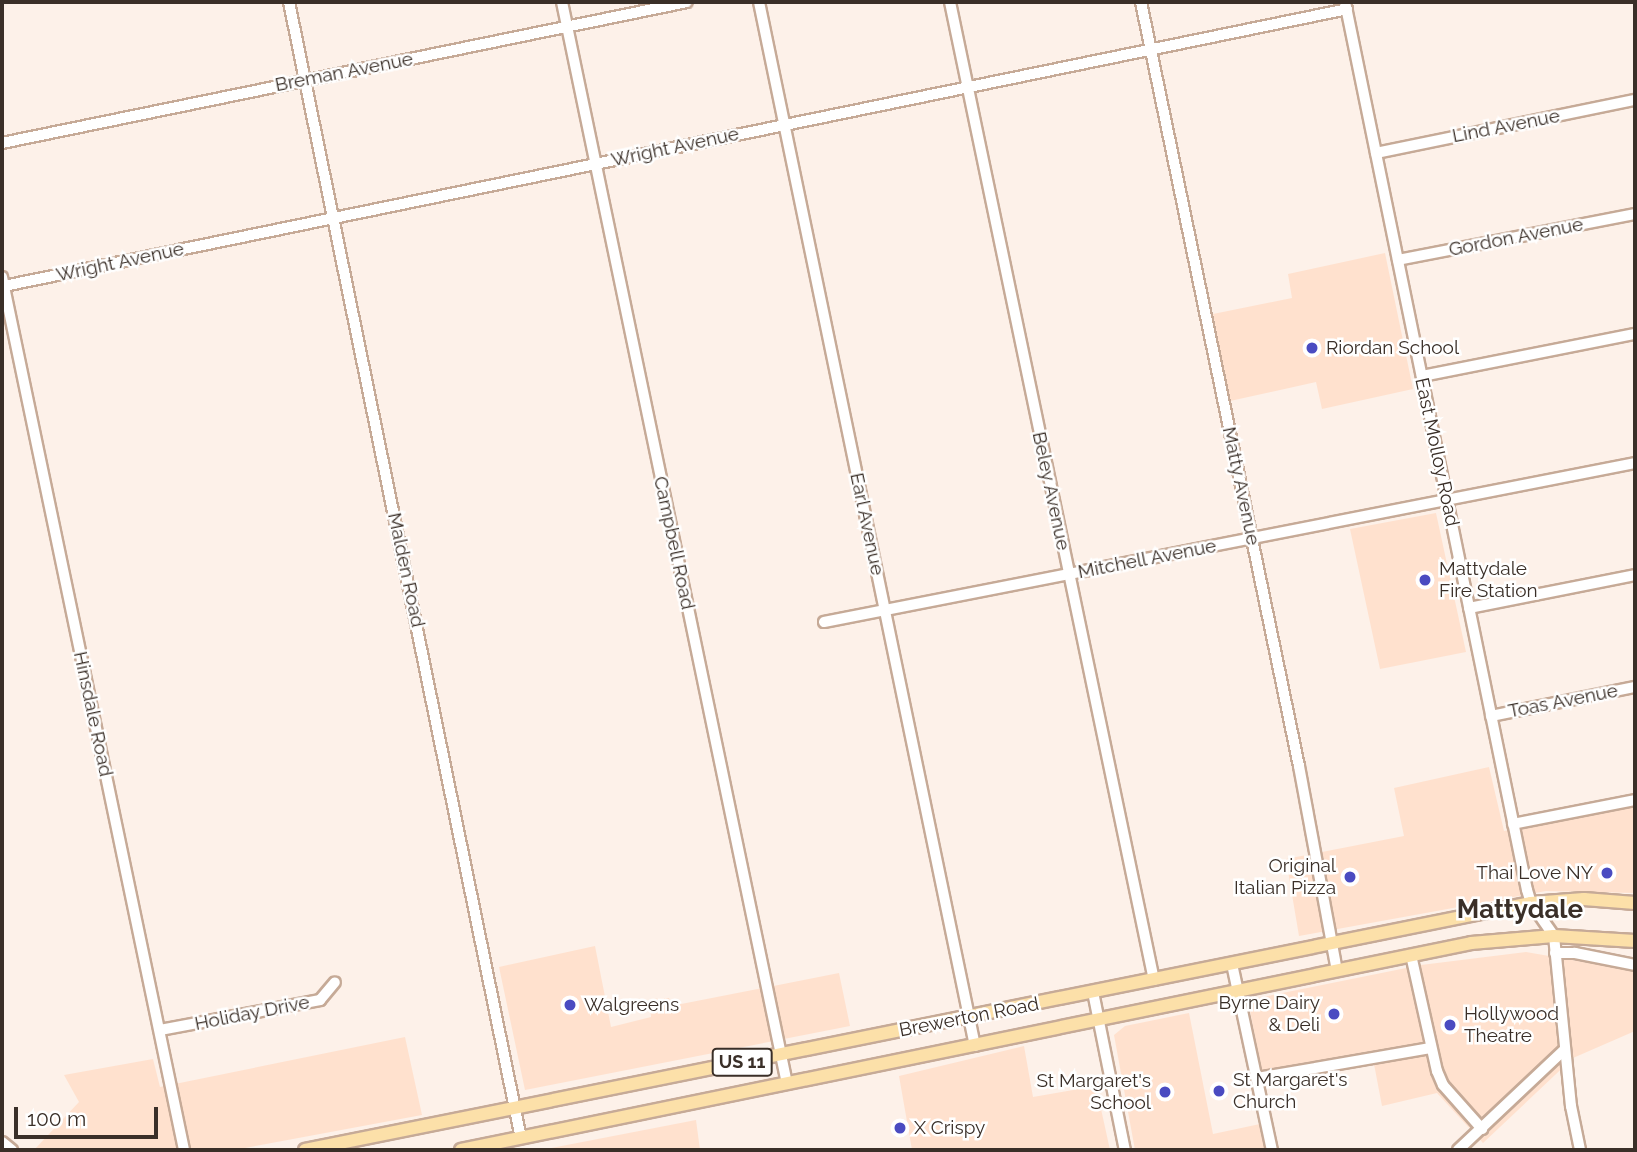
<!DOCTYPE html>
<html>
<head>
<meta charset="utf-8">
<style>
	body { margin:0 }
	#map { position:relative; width:1637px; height:1152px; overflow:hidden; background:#fdf1e9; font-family:Raleway,sans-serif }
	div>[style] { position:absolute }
	.built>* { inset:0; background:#ffe1ce }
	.roads { filter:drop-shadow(2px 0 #c6aa97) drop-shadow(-2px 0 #c6aa97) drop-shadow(0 2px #c6aa97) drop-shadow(0 -2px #c6aa97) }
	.minor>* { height:10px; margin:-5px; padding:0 5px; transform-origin:5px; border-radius:5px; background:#fff }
	.major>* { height:12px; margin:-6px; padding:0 6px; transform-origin:6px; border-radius:6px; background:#fce0a9 }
	.dots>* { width:19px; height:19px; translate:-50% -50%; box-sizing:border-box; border:4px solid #fff; border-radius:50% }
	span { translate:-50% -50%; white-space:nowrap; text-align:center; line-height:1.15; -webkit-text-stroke:5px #fff; paint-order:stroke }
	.shield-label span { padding:2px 5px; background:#fff; border:2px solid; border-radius:5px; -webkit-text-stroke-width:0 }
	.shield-label { font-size:18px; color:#3a2f28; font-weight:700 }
	.street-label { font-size:19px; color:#3a2f28 }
	.poi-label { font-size:19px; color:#3a2f28 }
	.left { translate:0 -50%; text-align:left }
	.right { translate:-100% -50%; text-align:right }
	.district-label { font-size:26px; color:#3a2f28; font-weight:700 }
	.frame { position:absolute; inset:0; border:4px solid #3a2f28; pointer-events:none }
	.scale { position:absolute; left:14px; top:1107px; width:144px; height:32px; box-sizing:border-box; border:4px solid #3a2f28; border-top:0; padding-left:9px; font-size:21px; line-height:24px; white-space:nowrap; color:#3a2f28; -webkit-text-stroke:5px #fff; paint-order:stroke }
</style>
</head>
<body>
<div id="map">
	<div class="built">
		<i style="clip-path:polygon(1385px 253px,1413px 389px,1322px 409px,1316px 382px,1230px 401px,1213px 314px,1292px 298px,1288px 274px)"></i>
		<i style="clip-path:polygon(1436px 513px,1466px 652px,1380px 669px,1350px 529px)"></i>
		<i style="clip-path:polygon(1489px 767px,1504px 831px,1635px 806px,1635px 893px,1546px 891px,1299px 936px,1286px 859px,1404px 836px,1394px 788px)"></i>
		<i style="clip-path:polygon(595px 946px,611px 1027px,651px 1017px,650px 999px,669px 998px,671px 1006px,839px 973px,850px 1026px,525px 1090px,499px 967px)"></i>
		<i style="clip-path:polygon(1526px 952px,1635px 971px,1635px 1031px,1573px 1058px,1483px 1143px,1437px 1093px,1382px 1106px,1374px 1064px,1264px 1084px,1248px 1000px,1421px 965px)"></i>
		<i style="clip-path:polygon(1189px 1013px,1213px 1134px,1260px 1124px,1266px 1150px,1135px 1150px,1114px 1035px,1125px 1026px)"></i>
		<i style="clip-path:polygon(405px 1037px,422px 1115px,234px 1150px,34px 1150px,79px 1102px,64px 1075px,153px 1059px,160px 1087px)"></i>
		<i style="clip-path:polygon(1024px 1046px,1033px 1097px,1096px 1086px,1110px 1150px,912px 1150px,899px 1076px)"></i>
		<i style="clip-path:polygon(696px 1120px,700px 1150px,541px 1150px)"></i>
	</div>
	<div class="roads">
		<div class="minor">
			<i style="left:289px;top:2px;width:1159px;rotate:78.46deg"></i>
			<i style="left:562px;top:2px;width:1105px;rotate:78.25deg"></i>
			<i style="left:759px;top:2px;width:1066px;rotate:78.31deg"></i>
			<i style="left:950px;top:2px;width:999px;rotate:78.22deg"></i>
			<i style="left:1141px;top:2px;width:780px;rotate:78.32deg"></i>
			<i style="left:1299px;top:766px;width:208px;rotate:79.5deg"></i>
			<i style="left:1345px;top:2px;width:906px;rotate:78.42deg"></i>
			<i style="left:1527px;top:890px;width:14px;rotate:73deg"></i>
			<i style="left:1531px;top:903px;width:40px;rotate:55.1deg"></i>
			<i style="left:1554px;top:936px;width:171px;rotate:84.3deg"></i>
			<i style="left:1571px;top:1106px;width:45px;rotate:78.4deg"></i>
			<i style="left:2px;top:143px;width:699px;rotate:-11.63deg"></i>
			<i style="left:1376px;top:153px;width:264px;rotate:-11.6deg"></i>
			<i style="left:1398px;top:260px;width:241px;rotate:-11deg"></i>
			<i style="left:2px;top:277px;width:892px;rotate:78.22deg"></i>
			<i style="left:4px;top:286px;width:1371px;rotate:-11.65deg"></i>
			<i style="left:1422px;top:376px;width:217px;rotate:-11.2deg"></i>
			<i style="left:1469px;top:608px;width:169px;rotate:-11.2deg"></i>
			<i style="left:824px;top:622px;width:826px;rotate:-11.09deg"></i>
			<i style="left:1491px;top:716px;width:147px;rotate:-11.4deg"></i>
			<i style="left:1513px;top:824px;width:124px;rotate:-11.1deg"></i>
			<i style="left:1555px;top:953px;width:20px"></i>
			<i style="left:1575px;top:953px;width:61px;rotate:11.3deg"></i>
			<i style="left:1411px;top:955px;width:119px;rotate:77.4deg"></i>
			<i style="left:1437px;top:1071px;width:15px;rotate:67deg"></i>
			<i style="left:1443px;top:1085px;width:59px;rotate:48.4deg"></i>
			<i style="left:1232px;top:964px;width:190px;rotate:77.9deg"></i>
			<i style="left:1093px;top:992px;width:161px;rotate:78.6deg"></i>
			<i style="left:160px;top:1030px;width:163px;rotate:-10.6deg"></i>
			<i style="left:320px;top:1000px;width:23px;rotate:-50deg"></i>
			<i style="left:1257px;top:1078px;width:176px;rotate:-9.8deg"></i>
			<i style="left:2px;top:1142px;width:13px;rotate:39deg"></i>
			<i style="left:1458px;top:1150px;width:147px;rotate:-43.3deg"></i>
		</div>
		<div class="major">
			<i style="left:305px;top:1150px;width:1251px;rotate:-11.39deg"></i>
			<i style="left:1531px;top:903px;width:53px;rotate:-4.3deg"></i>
			<i style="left:1584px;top:899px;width:51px;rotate:4.5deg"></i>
			<i style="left:461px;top:1150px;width:1031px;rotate:-11.58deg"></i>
			<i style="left:1471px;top:943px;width:83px;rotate:-4.8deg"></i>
			<i style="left:1554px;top:936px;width:81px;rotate:3.5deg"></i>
		</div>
	</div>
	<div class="dots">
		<i style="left:1312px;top:348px;background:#4a4bc1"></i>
		<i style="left:1425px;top:580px;background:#4a4bc1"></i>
		<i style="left:1607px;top:873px;background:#4a4bc1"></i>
		<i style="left:1350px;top:877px;background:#4a4bc1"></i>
		<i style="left:570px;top:1005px;background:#4a4bc1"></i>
		<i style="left:1334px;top:1014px;background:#4a4bc1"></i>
		<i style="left:1450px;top:1025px;background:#4a4bc1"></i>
		<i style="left:1219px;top:1091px;background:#4a4bc1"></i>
		<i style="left:1165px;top:1092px;background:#4a4bc1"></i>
		<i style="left:900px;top:1128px;background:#4a4bc1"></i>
	</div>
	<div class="shield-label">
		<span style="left:742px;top:1062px">US 11</span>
	</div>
	<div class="street-label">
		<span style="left:344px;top:72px;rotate:-11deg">Breman Avenue</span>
		<span style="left:1506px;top:126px;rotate:-11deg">Lind Avenue</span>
		<span style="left:675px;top:147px;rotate:-12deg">Wright Avenue</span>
		<span style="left:1516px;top:237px;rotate:-11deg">Gordon Avenue</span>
		<span style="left:120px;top:262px;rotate:-12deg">Wright Avenue</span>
		<span style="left:1437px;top:452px;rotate:78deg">East Molloy Road</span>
		<span style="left:1241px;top:486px;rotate:78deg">Matty Avenue</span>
		<span style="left:1051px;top:491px;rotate:78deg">Beley Avenue</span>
		<span style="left:867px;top:524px;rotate:78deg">Earl Avenue</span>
		<span style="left:674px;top:543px;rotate:78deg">Campbell Road</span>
		<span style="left:1147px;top:559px;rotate:-11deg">Mitchell Avenue</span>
		<span style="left:406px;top:570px;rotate:78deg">Malden Road</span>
		<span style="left:1563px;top:701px;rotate:-11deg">Toas Avenue</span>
		<span style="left:93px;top:714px;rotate:78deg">Hinsdale Road</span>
		<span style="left:252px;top:1013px;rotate:-11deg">Holiday Drive</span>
		<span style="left:969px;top:1017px;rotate:-11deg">Brewerton Road</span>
	</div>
	<div class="poi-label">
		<span class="left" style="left:1326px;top:348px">Riordan School</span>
		<span class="left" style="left:1439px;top:580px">Mattydale<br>Fire Station</span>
		<span class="right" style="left:1336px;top:877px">Original<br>Italian Pizza</span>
		<span class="right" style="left:1593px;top:873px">Thai Love NY</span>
		<span class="right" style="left:1320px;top:1014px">Byrne Dairy<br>&amp; Deli</span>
		<span class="left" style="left:584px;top:1005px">Walgreens</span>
		<span class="left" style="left:1464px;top:1025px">Hollywood<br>Theatre</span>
		<span class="left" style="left:1233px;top:1091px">St Margaret's<br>Church</span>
		<span class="right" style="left:1151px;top:1092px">St Margaret's<br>School</span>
		<span class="left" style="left:914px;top:1128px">X Crispy</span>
	</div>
	<div class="district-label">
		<span style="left:1520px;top:910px">Mattydale</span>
	</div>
	<div class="frame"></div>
	<div class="scale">100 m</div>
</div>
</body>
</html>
